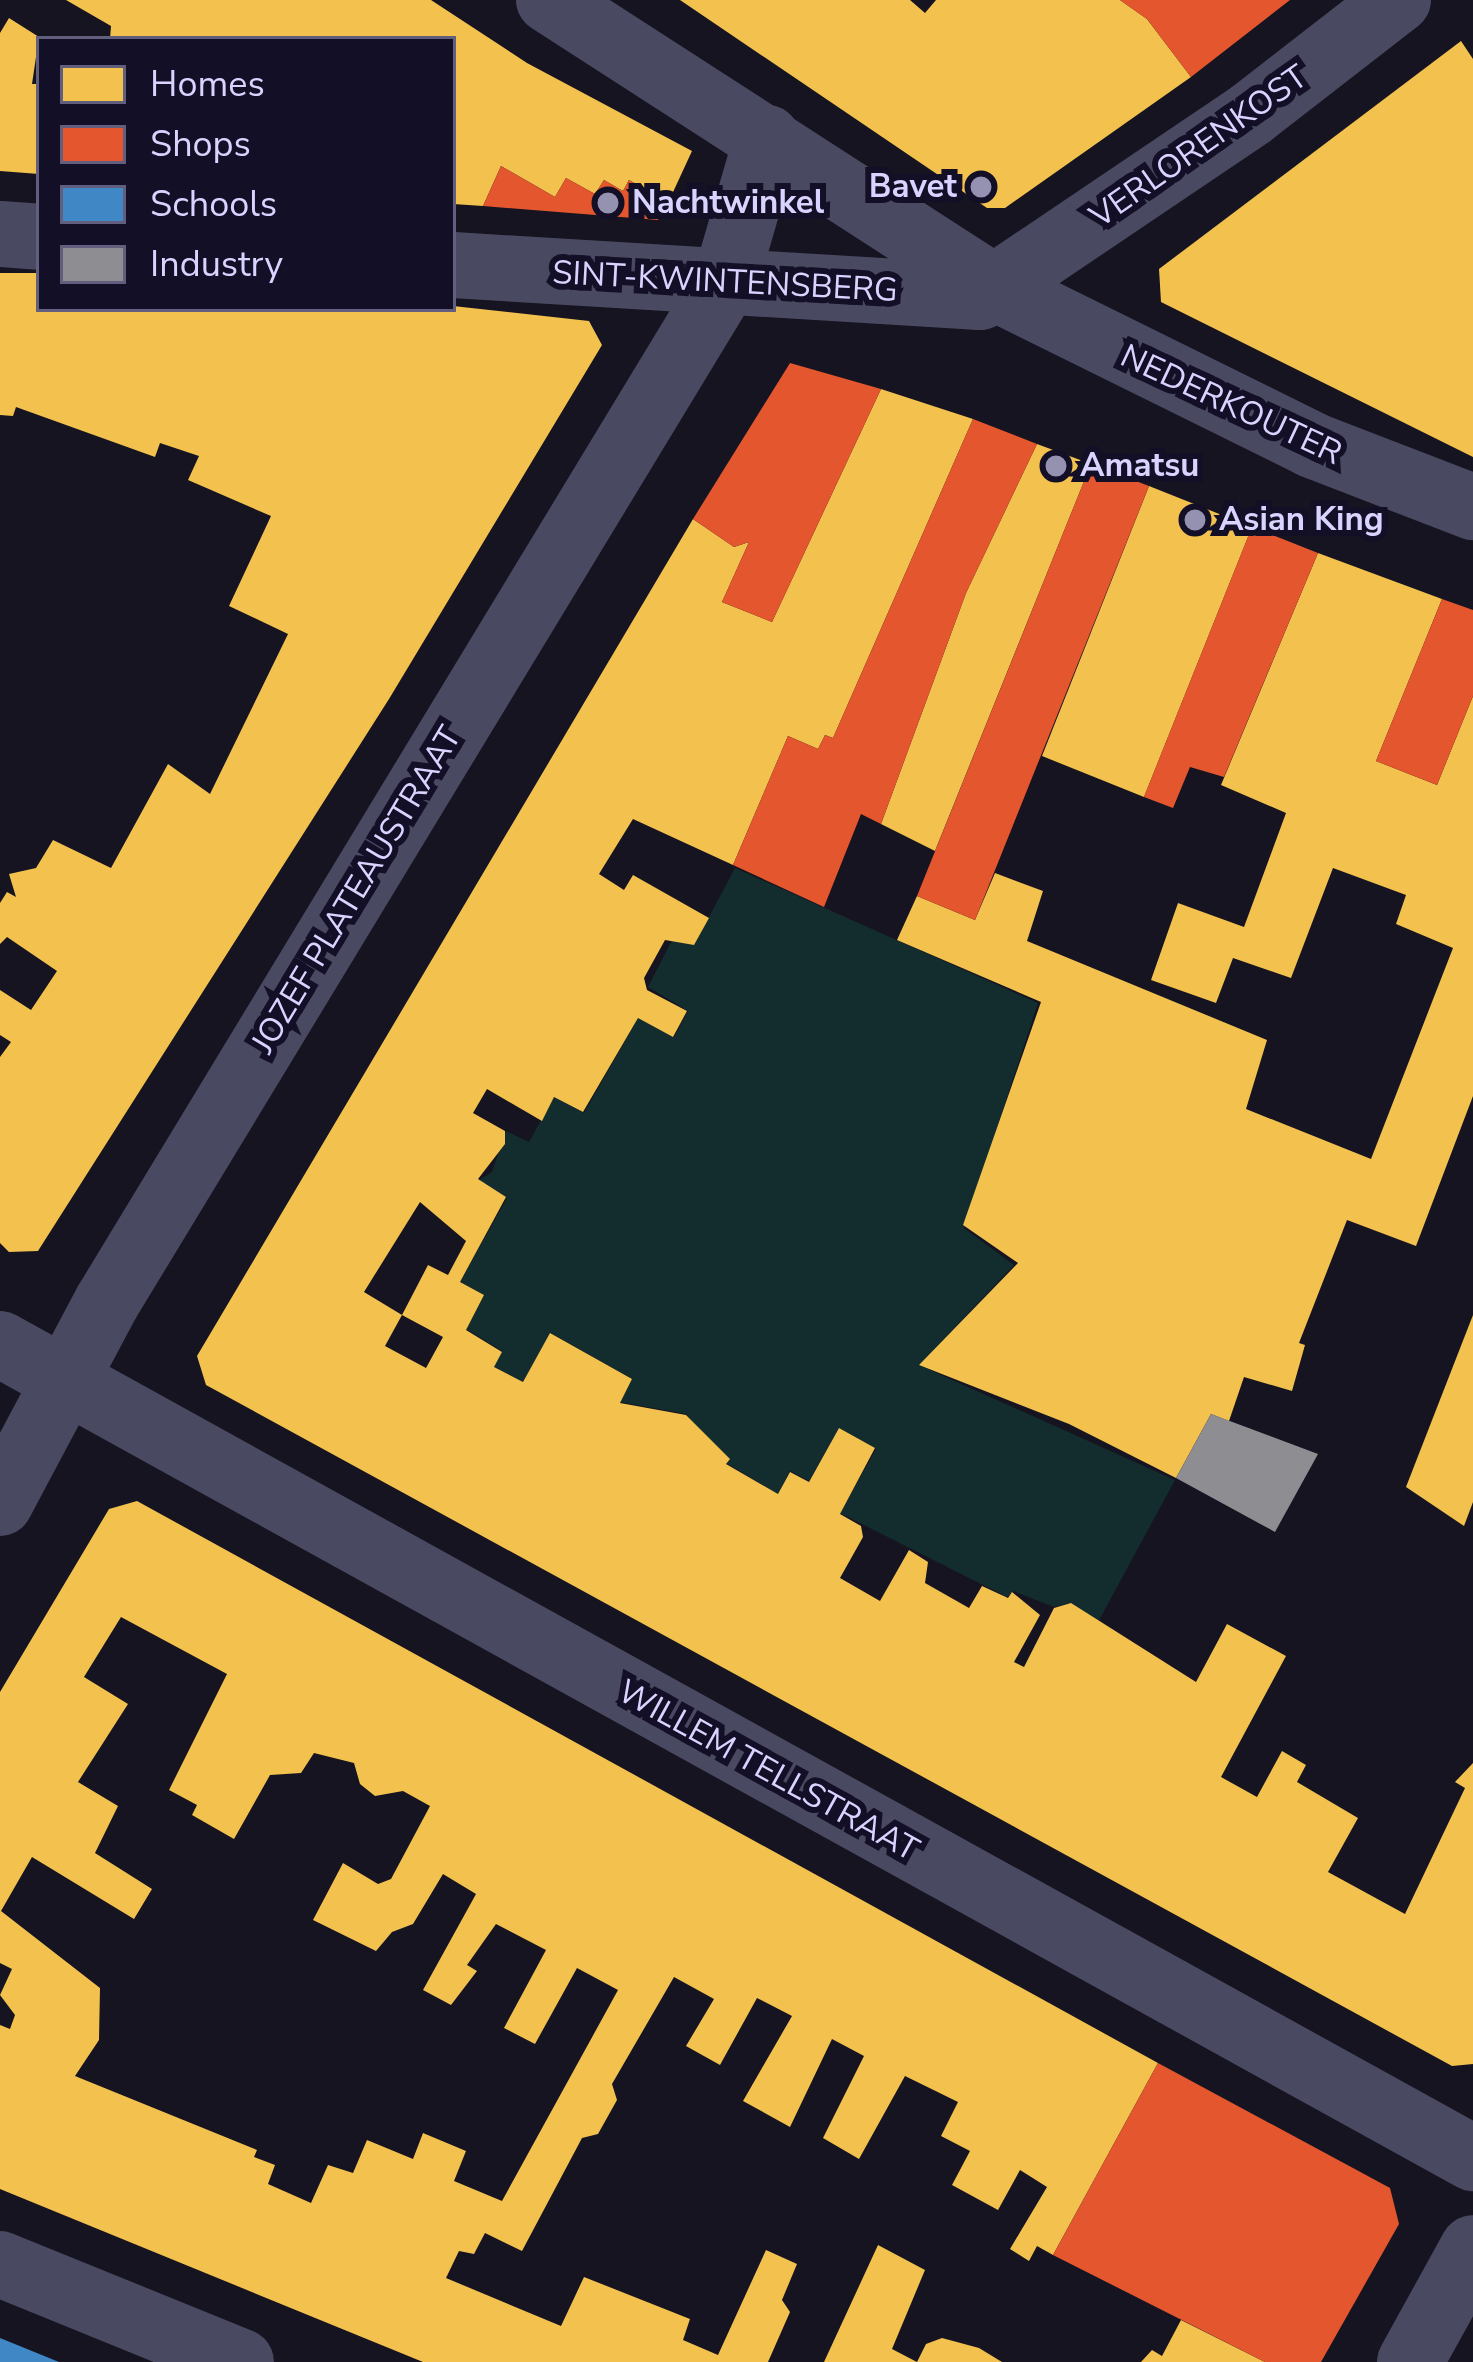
<!DOCTYPE html>
<html>
<head>
<meta charset="utf-8">
<style>
	body { margin:0 }
	#map { position:relative; width:1473px; height:2362px; overflow:hidden; background:#161421; font-family:"Nunito Sans",sans-serif }
	div>[style] { position:absolute }
	.green>* { inset:0; background:#132c2d }
	.homes>* { inset:0; background:#f2c14e }
	.shops>* { inset:0; background:#e4572e }
	.schools>* { inset:0; background:#3f88c5 }
	.industry>* { inset:0; background:#8d8d92 }
	.minor>* { height:66px; margin:-33px; padding:0 33px; transform-origin:33px; border-radius:33px; background:#4a4962 }
	.dots>* { width:33px; height:33px; translate:-50% -50%; box-sizing:border-box; border:6px solid #130f26; border-radius:50% }
	span { translate:-50% -50%; white-space:nowrap; text-align:center; line-height:1.15; -webkit-text-stroke:12px #130f26; paint-order:stroke }
	.street-label { font-size:33px; color:#d9d4ff }
	.poi-label { font-size:33px; color:#d9d4ff; font-weight:700 }
	.right { translate:-100% -50%; text-align:right }
	.left { translate:0 -50%; text-align:left }
	.legend { position:absolute; left:36px; top:36px; width:420px; height:276px; box-sizing:border-box; background:#130f26; border:3px solid #625e7d; margin:0; padding:15px 21px; list-style:none; font-size:36px; color:#d9d4ff }
	.legend li { display:flex; align-items:center; gap:24px; height:60px }
	.legend b { width:60px; border:3px solid #625e7d }
</style>
</head>
<body>
<div id="map">
	<div class="green">
		<i style="clip-path:polygon(735px 868px,1038px 1003px,964px 1228px,1014px 1265px,919px 1365px,1175px 1480px,1097px 1624px,1071px 1603px,1054px 1607px,1013px 1591px,1007px 1597px,840px 1513px,876px 1449px,839px 1428px,809px 1481px,790px 1471px,778px 1494px,726px 1463px,686px 1414px,620px 1402px,632px 1379px,551px 1333px,523px 1382px,494px 1367px,502px 1351px,466px 1329px,484px 1295px,460px 1282px,507px 1198px,479px 1180px,492px 1172px,506px 1131px,529px 1142px,554px 1097px,584px 1113px,638px 1018px,674px 1037px,688px 1011px,648px 987px,673px 938px,694px 945px)"></i>
	</div>
	<div class="homes">
		<i style="clip-path:polygon(66px 0,431px 0,527px 63px,692px 151px,668px 203px,629px 180px,623px 191px,604px 180px,595px 194px,566px 178px,555px 197px,501px 166px,483px 206px,453px 204px,453px 39px,110px 39px,111px 26px)"></i>
		<i style="clip-path:polygon(680px 0,910px 0,925px 13px,936px 0,1120px 0,1147px 19px,1191px 77px,1005px 208px,987px 208px)"></i>
		<i style="clip-path:polygon(9px 18px,39px 37px,32px 84px,39px 84px,39px 174px,0 171px,0 33px)"></i>
		<i style="clip-path:polygon(1461px 41px,1473px 59px,1473px 457px,1161px 302px,1159px 269px)"></i>
		<i style="clip-path:polygon(0 273px,39px 273px,39px 309px,453px 306px,589px 321px,602px 345px,389px 699px,38px 1251px,9px 1252px,0 1243px,0 1057px,11px 1042px,0 1035px,0 990px,31px 1010px,57px 971px,7px 937px,0 944px,0 903px,7px 892px,16px 897px,9px 874px,36px 868px,53px 840px,111px 868px,168px 764px,210px 794px,288px 634px,229px 606px,271px 516px,188px 480px,199px 456px,160px 443px,155px 457px,16px 407px,13px 416px,0 415px)"></i>
		<i style="clip-path:polygon(evenodd,881px 389px,973px 419px,833px 738px,825px 735px,818px 749px,788px 736px,733px 865px,633px 819px,599px 874px,624px 890px,633px 875px,709px 918px,694px 945px,665px 940px,644px 978px,647px 990px,687px 1011px,673px 1037px,638px 1018px,583px 1112px,554px 1097px,542px 1121px,487px 1089px,473px 1113px,505px 1131px,505px 1144px,478px 1179px,506px 1197px,460px 1282px,484px 1295px,466px 1330px,502px 1352px,494px 1367px,523px 1382px,550px 1333px,632px 1379px,620px 1403px,686px 1415px,730px 1459px,726px 1464px,778px 1494px,790px 1472px,809px 1482px,839px 1428px,875px 1448px,840px 1514px,861px 1526px,863px 1537px,840px 1578px,880px 1601px,909px 1550px,928px 1562px,925px 1583px,969px 1608px,982px 1586px,1008px 1598px,1012px 1592px,1040px 1615px,1014px 1662px,1024px 1667px,1054px 1608px,1071px 1603px,1196px 1682px,1227px 1624px,1286px 1656px,1221px 1777px,1257px 1797px,1282px 1751px,1306px 1765px,1297px 1782px,1358px 1818px,1328px 1872px,1405px 1914px,1465px 1788px,1455px 1782px,1473px 1763px,1473px 2064px,1452px 2066px,206px 1385px,197px 1356px,693px 519px,734px 547px,749px 542px,722px 602px,772px 622px,881px 389px,420px 1202px,466px 1241px,448px 1275px,428px 1265px,402px 1315px,443px 1337px,426px 1368px,385px 1346px,402px 1315px,364px 1292px,420px 1202px)"></i>
		<i style="clip-path:polygon(1037px 444px,1091px 464px,935px 851px,881px 824px,966px 593px)"></i>
		<i style="clip-path:polygon(1149px 486px,1252px 527px,1144px 797px,1042px 756px)"></i>
		<i style="clip-path:polygon(1318px 553px,1442px 599px,1376px 761px,1437px 785px,1473px 696px,1473px 1096px,1416px 1246px,1347px 1220px,1299px 1343px,1305px 1345px,1292px 1391px,1244px 1377px,1229px 1421px,1211px 1414px,1176px 1478px,1069px 1424px,919px 1365px,1018px 1263px,963px 1225px,1041px 1002px,897px 940px,917px 896px,975px 920px,995px 873px,1043px 891px,1027px 941px,1267px 1040px,1246px 1109px,1371px 1159px,1453px 948px,1396px 924px,1406px 895px,1333px 868px,1291px 978px,1233px 958px,1216px 1003px,1151px 980px,1178px 903px,1244px 927px,1286px 813px,1221px 785px)"></i>
		<i style="clip-path:polygon(1473px 1315px,1473px 1502px,1464px 1526px,1406px 1487px)"></i>
		<i style="clip-path:polygon(evenodd,137px 1501px,1158px 2063px,1053px 2255px,1037px 2246px,1029px 2261px,1010px 2249px,1047px 2187px,1020px 2170px,998px 2210px,952px 2185px,970px 2151px,941px 2136px,958px 2102px,905px 2076px,859px 2159px,823px 2138px,864px 2056px,832px 2039px,790px 2127px,743px 2101px,792px 2016px,757px 1998px,720px 2065px,686px 2046px,714px 1999px,674px 1977px,612px 2084px,617px 2100px,598px 2134px,582px 2138px,522px 2251px,485px 2233px,474px 2254px,459px 2251px,446px 2278px,561px 2326px,584px 2277px,690px 2319px,683px 2340px,718px 2355px,766px 2250px,797px 2264px,782px 2300px,790px 2312px,768px 2362px,423px 2362px,0 2189px,0 2025px,10px 2029px,15px 2015px,0 1995px,12px 1969px,0 1963px,0 1692px,109px 1509px,137px 1501px,121px 1617px,227px 1674px,169px 1790px,197px 1805px,192px 1815px,234px 1839px,270px 1775px,301px 1773px,314px 1753px,354px 1763px,360px 1784px,375px 1796px,403px 1791px,430px 1806px,391px 1879px,378px 1884px,343px 1863px,313px 1920px,376px 1951px,392px 1932px,413px 1924px,443px 1874px,476px 1894px,423px 1990px,451px 2005px,477px 1971px,467px 1965px,496px 1924px,546px 1950px,504px 2028px,535px 2044px,577px 1968px,618px 1990px,502px 2201px,454px 2181px,466px 2151px,423px 2133px,413px 2159px,367px 2140px,353px 2173px,328px 2165px,311px 2203px,268px 2184px,275px 2165px,254px 2157px,257px 2150px,75px 2076px,99px 2040px,100px 1988px,1px 1911px,32px 1857px,134px 1919px,152px 1889px,95px 1853px,118px 1806px,78px 1782px,128px 1704px,84px 1677px,121px 1617px)"></i>
		<i style="clip-path:polygon(878px 2245px,925px 2270px,892px 2349px,917px 2362px,824px 2362px)"></i>
		<i style="clip-path:polygon(1181px 2320px,1265px 2362px,1141px 2362px,1152px 2350px,1162px 2356px)"></i>
		<i style="clip-path:polygon(942px 2338px,979px 2348px,1002px 2362px,917px 2362px,926px 2344px)"></i>
	</div>
	<div class="shops">
		<i style="clip-path:polygon(1120px 0,1290px 0,1191px 77px,1147px 19px)"></i>
		<i style="clip-path:polygon(501px 166px,555px 197px,566px 178px,595px 194px,604px 180px,623px 191px,629px 180px,668px 203px,658px 220px,483px 206px)"></i>
		<i style="clip-path:polygon(790px 363px,881px 389px,772px 622px,722px 602px,749px 542px,734px 547px,693px 519px)"></i>
		<i style="clip-path:polygon(973px 419px,1037px 444px,966px 593px,881px 824px,861px 814px,824px 907px,733px 865px,788px 736px,818px 749px,825px 735px,833px 738px)"></i>
		<i style="clip-path:polygon(1091px 464px,1149px 486px,975px 920px,917px 896px)"></i>
		<i style="clip-path:polygon(1252px 527px,1318px 553px,1224px 777px,1190px 767px,1173px 808px,1144px 797px)"></i>
		<i style="clip-path:polygon(1442px 599px,1473px 610px,1473px 696px,1437px 785px,1376px 761px)"></i>
		<i style="clip-path:polygon(1158px 2063px,1390px 2188px,1399px 2224px,1321px 2362px,1265px 2362px,1053px 2255px)"></i>
	</div>
	<div class="schools">
		<i style="clip-path:polygon(0 2338px,59px 2362px,0 2362px)"></i>
	</div>
	<div class="industry">
		<i style="clip-path:polygon(1211px 1414px,1318px 1454px,1275px 1532px,1176px 1478px)"></i>
	</div>
	<div class="minor">
		<i style="left:549px;top:0;width:531px;rotate:32.85deg"></i>
		<i style="left:995px;top:288px;width:354px;rotate:26.3deg"></i>
		<i style="left:1312px;top:445px;width:173px;rotate:21.1deg"></i>
		<i style="left:0;top:234px;width:39px;rotate:4deg"></i>
		<i style="left:453px;top:265px;width:528px;rotate:3.47deg"></i>
		<i style="left:980px;top:297px;width:327px;rotate:-34deg"></i>
		<i style="left:1251px;top:114px;width:186px;rotate:-37.8deg"></i>
		<i style="left:0;top:1344px;width:1683px;rotate:28.93deg"></i>
		<i style="left:0;top:1503px;width:228px;rotate:-62deg"></i>
		<i style="left:107px;top:1302px;width:1192px;rotate:-58.76deg"></i>
		<i style="left:725px;top:283px;width:151px;rotate:-73.8deg"></i>
		<i style="left:0;top:2264px;width:260px;rotate:22.1deg"></i>
		<i style="left:1410px;top:2362px;width:130px;rotate:-61.1deg"></i>
	</div>
	<div class="dots">
		<i style="left:981px;top:187px;background:#9591b1"></i>
		<i style="left:608px;top:203px;background:#9591b1"></i>
		<i style="left:1056px;top:466px;background:#9591b1"></i>
		<i style="left:1195px;top:520px;background:#9591b1"></i>
	</div>
	<div class="street-label">
		<span style="left:1199px;top:147px;rotate:-35deg">VERLORENKOST</span>
		<span style="left:725px;top:282px;rotate:3deg">SINT-KWINTENSBERG</span>
		<span style="left:1231px;top:405px;rotate:25deg">NEDERKOUTER</span>
		<span style="left:357px;top:890px;rotate:-59deg">JOZEF PLATEAUSTRAAT</span>
		<span style="left:768px;top:1771px;rotate:29deg">WILLEM TELLSTRAAT</span>
	</div>
	<div class="poi-label">
		<span class="right" style="left:957px;top:187px">Bavet</span>
		<span class="left" style="left:632px;top:203px">Nachtwinkel</span>
		<span class="left" style="left:1080px;top:466px">Amatsu</span>
		<span class="left" style="left:1219px;top:520px">Asian King</span>
	</div>
	<ul class="legend">
	<li><b style="height:33px;background:#f2c14e"></b>Homes</li>
	<li><b style="height:33px;background:#e4572e"></b>Shops</li>
	<li><b style="height:33px;background:#3f88c5"></b>Schools</li>
	<li><b style="height:33px;background:#8d8d92"></b>Industry</li>
	</ul>
</div>
</body>
</html>
